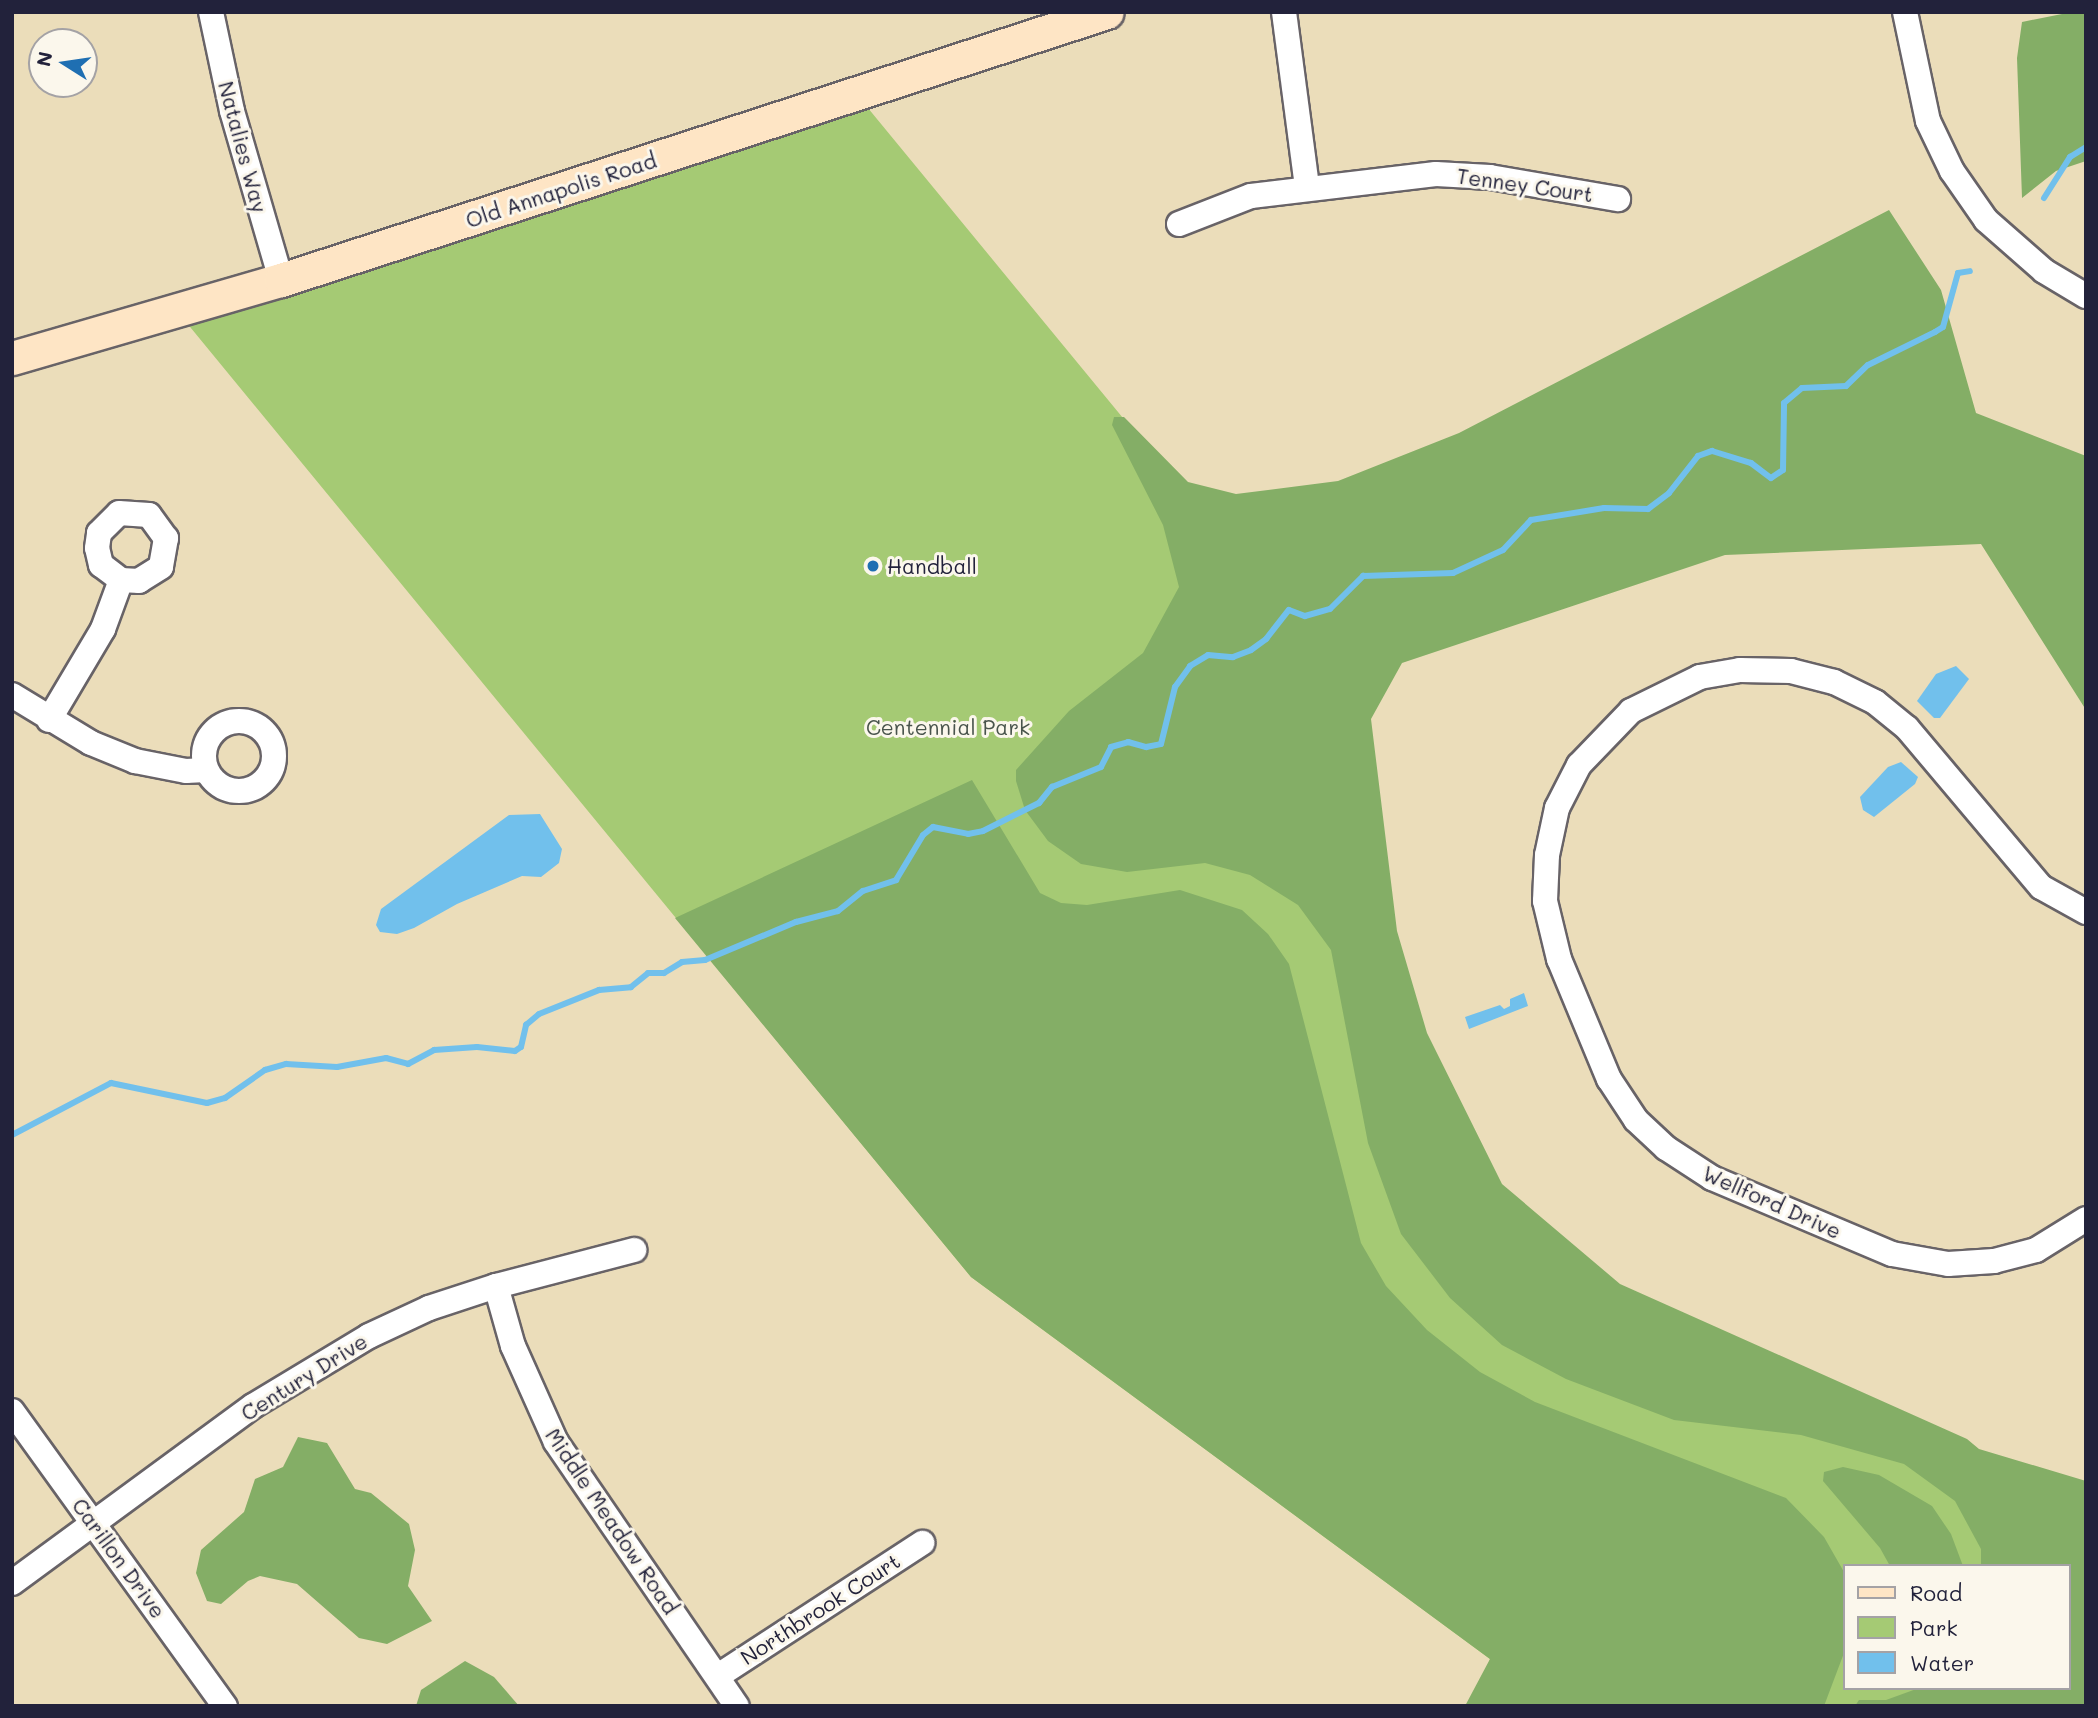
<!DOCTYPE html>
<html>
<head>
<meta charset="utf-8">
<style>
	body { margin:0 }
	#map { position:relative; width:2098px; height:1718px; overflow:hidden; background:#ebddba; font-family:Mali,sans-serif }
	div>[style] { position:absolute }
	.green>* { inset:0; background:#a5ca74 }
	.forest>* { inset:0; background:#84ae66 }
	.water>* { inset:0; background:#71c0ec }
	.stream>* { height:6px; margin:-3px; padding:0 3px; transform-origin:3px; border-radius:3px; background:#71c0ec }
	.roads { filter:drop-shadow(2px 0 #686367) drop-shadow(-2px 0 #686367) drop-shadow(0 2px #686367) drop-shadow(0 -2px #686367) }
	.street>* { height:24px; margin:-12px; padding:0 12px; transform-origin:12px; border-radius:12px; background:#fff }
	.street>.ring { margin:-12px; padding:0; box-sizing:content-box; background:none; border:24px solid #fff; border-radius:50% }
	.secondary>* { height:33px; margin:-16.5px; padding:0 16.5px; transform-origin:16.5px; border-radius:16.5px; background:#fee5c5 }
	.dots>* { width:19px; height:19px; translate:-50% -50%; box-sizing:border-box; border:4px solid #fbf7ec; border-radius:50% }
	span { translate:-50% -50%; white-space:nowrap; text-align:center; line-height:1.15; -webkit-text-stroke:6px #fbf7ec; paint-order:stroke }
	.street-label { font-size:21px; color:#22223b }
	.poi-label { font-size:21px; color:#22223b }
	.left { translate:0 -50%; text-align:left }
	.park-label { font-size:21px; color:#49544c }
	.frame { position:absolute; inset:0; border:14px solid #22223b; pointer-events:none }
	.legend { position:absolute; left:1843px; top:1564px; width:228px; height:126px; box-sizing:border-box; background:#fbf7ec; border:2px solid #a4a2a5; margin:0; padding:9px 12px; list-style:none; font-size:21px; color:#22223b }
	.legend li { display:flex; align-items:center; gap:14px; height:35px }
	.legend b { width:35px; border:2px solid #a4a2a5 }
	.north { position:absolute; left:28px; top:28px; width:70px; height:70px; box-sizing:border-box; background:#fbf7ec; border:2px solid #a4a2a5; border-radius:50%; rotate:282deg; font-size:19px; font-weight:700; line-height:28px; text-align:center; color:#22223b }
	.north::after { content:''; display:block; margin:auto; width:24px; height:32px; background:#1f6fb2; clip-path:polygon(50% 0,100% 100%,50% 72%,0 100%) }
</style>
</head>
<body>
<div id="map">
	<div class="green">
		<i style="clip-path:polygon(evenodd,863px 102px,1248px 570px,1457px 1137px,1577px 1291px,2086px 1499px,2086px 1706px,1477px 1706px,1490px 1659px,971px 1277px,186px 322px,863px 102px,1844px 1566px,2068px 1566px,2068px 1688px,1844px 1688px,1844px 1566px)"></i>
	</div>
	<div class="forest">
		<i style="clip-path:polygon(2072px 12px,2086px 12px,2086px 161px,2056px 171px,2022px 198px,2017px 58px,2022px 22px)"></i>
		<i style="clip-path:polygon(1889px 210px,1941px 290px,1976px 413px,2086px 456px,2086px 710px,1981px 544px,1725px 555px,1402px 663px,1371px 719px,1397px 931px,1427px 1033px,1502px 1184px,1620px 1284px,1967px 1439px,1979px 1449px,2086px 1481px,2086px 1706px,1855px 1706px,1859px 1700px,1886px 1700px,1919px 1688px,2068px 1688px,2068px 1566px,1981px 1566px,1981px 1549px,1955px 1501px,1904px 1464px,1801px 1435px,1674px 1420px,1566px 1379px,1502px 1345px,1450px 1298px,1401px 1234px,1368px 1143px,1331px 950px,1298px 905px,1250px 875px,1205px 863px,1127px 872px,1081px 864px,1048px 841px,1025px 810px,1016px 781px,1016px 770px,1069px 711px,1143px 653px,1179px 587px,1163px 525px,1112px 425px,1114px 417px,1124px 417px,1188px 482px,1236px 494px,1338px 481px,1459px 433px)"></i>
		<i style="clip-path:polygon(972px 780px,1040px 893px,1061px 903px,1087px 905px,1180px 890px,1242px 910px,1268px 934px,1289px 964px,1361px 1243px,1386px 1286px,1427px 1330px,1480px 1372px,1535px 1402px,1786px 1498px,1824px 1537px,1844px 1572px,1844px 1653px,1824px 1706px,1465px 1706px,1490px 1659px,971px 1277px,675px 918px)"></i>
		<i style="clip-path:polygon(298px 1437px,327px 1443px,355px 1489px,371px 1493px,409px 1524px,415px 1550px,408px 1586px,432px 1621px,387px 1644px,359px 1638px,297px 1584px,260px 1576px,248px 1581px,221px 1604px,207px 1601px,196px 1573px,201px 1550px,244px 1512px,255px 1479px,283px 1467px)"></i>
		<i style="clip-path:polygon(1843px 1467px,1879px 1475px,1932px 1506px,1951px 1534px,1963px 1566px,1890px 1566px,1880px 1548px,1823px 1481px,1824px 1472px)"></i>
		<i style="clip-path:polygon(465px 1661px,494px 1677px,519px 1706px,416px 1706px,421px 1690px)"></i>
	</div>
	<div class="water">
		<i style="clip-path:polygon(1956px 666px,1969px 679px,1940px 718px,1934px 718px,1917px 701px,1936px 674px)"></i>
		<i style="clip-path:polygon(1901px 762px,1918px 777px,1915px 784px,1874px 817px,1863px 810px,1860px 797px,1888px 767px)"></i>
		<i style="clip-path:polygon(540px 814px,562px 849px,559px 863px,541px 877px,522px 876px,457px 904px,414px 928px,397px 934px,380px 932px,376px 925px,381px 909px,509px 815px)"></i>
		<i style="clip-path:polygon(1524px 993px,1528px 1006px,1469px 1029px,1465px 1017px,1500px 1005px,1504px 1009px,1510px 1006px,1510px 999px)"></i>
	</div>
	<div class="stream">
		<i style="left:2044px;top:198px;width:49px;rotate:-57.6deg"></i>
		<i style="left:2070px;top:157px;width:19px;rotate:-32deg"></i>
		<i style="left:12px;top:1135px;width:112px;rotate:-27.7deg"></i>
		<i style="left:111px;top:1083px;width:98px;rotate:11.8deg"></i>
		<i style="left:207px;top:1103px;width:19px;rotate:-16deg"></i>
		<i style="left:225px;top:1098px;width:49px;rotate:-35deg"></i>
		<i style="left:265px;top:1070px;width:22px;rotate:-16deg"></i>
		<i style="left:286px;top:1064px;width:51px;rotate:3.4deg"></i>
		<i style="left:337px;top:1067px;width:50px;rotate:-10.4deg"></i>
		<i style="left:386px;top:1058px;width:23px;rotate:15deg"></i>
		<i style="left:408px;top:1064px;width:30px;rotate:-28deg"></i>
		<i style="left:434px;top:1050px;width:43px;rotate:-4deg"></i>
		<i style="left:477px;top:1047px;width:38px;rotate:6deg"></i>
		<i style="left:515px;top:1051px;width:7px;rotate:-34deg"></i>
		<i style="left:521px;top:1047px;width:23px;rotate:-77deg"></i>
		<i style="left:526px;top:1025px;width:17px;rotate:-40deg"></i>
		<i style="left:539px;top:1014px;width:65px;rotate:-21.8deg"></i>
		<i style="left:599px;top:990px;width:32px;rotate:-5deg"></i>
		<i style="left:631px;top:987px;width:22px;rotate:-39deg"></i>
		<i style="left:648px;top:973px;width:16px"></i>
		<i style="left:664px;top:973px;width:21px;rotate:-31deg"></i>
		<i style="left:682px;top:962px;width:23px;rotate:-5deg"></i>
		<i style="left:705px;top:960px;width:99px;rotate:-22.7deg"></i>
		<i style="left:796px;top:922px;width:43px;rotate:-14.7deg"></i>
		<i style="left:838px;top:911px;width:32px;rotate:-39deg"></i>
		<i style="left:863px;top:891px;width:35px;rotate:-18deg"></i>
		<i style="left:896px;top:880px;width:52px;rotate:-59deg"></i>
		<i style="left:923px;top:835px;width:13px;rotate:-39deg"></i>
		<i style="left:933px;top:827px;width:36px;rotate:11deg"></i>
		<i style="left:968px;top:834px;width:15px;rotate:-11deg"></i>
		<i style="left:983px;top:831px;width:63px;rotate:-26.6deg"></i>
		<i style="left:1039px;top:803px;width:21px;rotate:-51deg"></i>
		<i style="left:1052px;top:787px;width:53px;rotate:-22.2deg"></i>
		<i style="left:1101px;top:767px;width:22px;rotate:-63deg"></i>
		<i style="left:1111px;top:747px;width:18px;rotate:-16deg"></i>
		<i style="left:1128px;top:742px;width:19px;rotate:16deg"></i>
		<i style="left:1146px;top:747px;width:15px;rotate:-11deg"></i>
		<i style="left:1161px;top:744px;width:59px;rotate:-76.2deg"></i>
		<i style="left:1175px;top:687px;width:26px;rotate:-54deg"></i>
		<i style="left:1190px;top:666px;width:21px;rotate:-31deg"></i>
		<i style="left:1208px;top:655px;width:25px;rotate:5deg"></i>
		<i style="left:1233px;top:657px;width:19px;rotate:-21deg"></i>
		<i style="left:1251px;top:650px;width:19px;rotate:-36deg"></i>
		<i style="left:1266px;top:639px;width:37px;rotate:-52deg"></i>
		<i style="left:1289px;top:610px;width:17px;rotate:21deg"></i>
		<i style="left:1305px;top:616px;width:26px;rotate:-16deg"></i>
		<i style="left:1330px;top:609px;width:47px;rotate:-45deg"></i>
		<i style="left:1363px;top:576px;width:90px;rotate:-1.9deg"></i>
		<i style="left:1453px;top:573px;width:55px;rotate:-24.7deg"></i>
		<i style="left:1503px;top:550px;width:41px;rotate:-47deg"></i>
		<i style="left:1531px;top:520px;width:74px;rotate:-9.3deg"></i>
		<i style="left:1604px;top:508px;width:44px;rotate:1.3deg"></i>
		<i style="left:1648px;top:509px;width:26px;rotate:-37deg"></i>
		<i style="left:1669px;top:493px;width:47px;rotate:-51.9deg"></i>
		<i style="left:1698px;top:456px;width:15px;rotate:-20deg"></i>
		<i style="left:1712px;top:451px;width:41px;rotate:17.1deg"></i>
		<i style="left:1751px;top:463px;width:25px;rotate:37deg"></i>
		<i style="left:1771px;top:478px;width:14px;rotate:-34deg"></i>
		<i style="left:1783px;top:470px;width:67px;rotate:-89.1deg"></i>
		<i style="left:1784px;top:403px;width:23px;rotate:-40deg"></i>
		<i style="left:1802px;top:388px;width:44px;rotate:-2.6deg"></i>
		<i style="left:1846px;top:386px;width:30px;rotate:-44deg"></i>
		<i style="left:1868px;top:365px;width:75px;rotate:-26.2deg"></i>
		<i style="left:1935px;top:332px;width:9px;rotate:-32deg"></i>
		<i style="left:1943px;top:327px;width:56px;rotate:-74.5deg"></i>
		<i style="left:1958px;top:273px;width:12px;rotate:-9deg"></i>
	</div>
	<div class="roads">
		<div class="street">
			<i style="left:211px;top:12px;width:101px;rotate:78deg"></i>
			<i style="left:232px;top:111px;width:176px;rotate:73.8deg"></i>
			<i style="left:1284px;top:12px;width:176px;rotate:82.5deg"></i>
			<i style="left:1905px;top:12px;width:111px;rotate:78.1deg"></i>
			<i style="left:1928px;top:121px;width:55px;rotate:64.4deg"></i>
			<i style="left:1952px;top:171px;width:60px;rotate:55.2deg"></i>
			<i style="left:1986px;top:220px;width:77px;rotate:41.3deg"></i>
			<i style="left:2044px;top:271px;width:49px;rotate:30.8deg"></i>
			<i style="left:1179px;top:224px;width:77px;rotate:-21.3deg"></i>
			<i style="left:1251px;top:196px;width:186px;rotate:-6.8deg"></i>
			<i style="left:1436px;top:174px;width:54px;rotate:3.2deg"></i>
			<i style="left:1490px;top:177px;width:130px;rotate:9.8deg"></i>
			<i style="left:12px;top:695px;width:92px;rotate:31.3deg"></i>
			<i style="left:91px;top:743px;width:48px;rotate:22.2deg"></i>
			<i style="left:135px;top:761px;width:52px;rotate:11.1deg"></i>
			<i style="left:186px;top:771px;width:20px;rotate:-3deg"></i>
			<i style="left:49px;top:720px;width:106px;rotate:-59.3deg"></i>
			<i style="left:103px;top:629px;width:52px;rotate:-69.8deg"></i>
			<i style="left:121px;top:580px;width:25px;rotate:-143deg"></i>
			<i style="left:101px;top:565px;width:17px;rotate:-103deg"></i>
			<i style="left:97px;top:548px;width:15px;rotate:-82deg"></i>
			<i style="left:99px;top:533px;width:28px;rotate:-45deg"></i>
			<i style="left:119px;top:513px;width:30px;rotate:4deg"></i>
			<i style="left:149px;top:515px;width:29px;rotate:54deg"></i>
			<i style="left:166px;top:538px;width:29px;rotate:100deg"></i>
			<i style="left:161px;top:567px;width:26px;rotate:148deg"></i>
			<i style="left:139px;top:581px;width:18px;rotate:-177deg"></i>
			<i class="ring" style="left:204px;top:721px;width:46px;height:46px"></i>
			<i style="left:2086px;top:912px;width:51px;rotate:-150.9deg"></i>
			<i style="left:2041px;top:887px;width:208px;rotate:-130.1deg"></i>
			<i style="left:1907px;top:728px;width:41px;rotate:-140.9deg"></i>
			<i style="left:1875px;top:702px;width:46px;rotate:-154deg"></i>
			<i style="left:1834px;top:682px;width:44px;rotate:-165.7deg"></i>
			<i style="left:1791px;top:671px;width:51px;rotate:-178.9deg"></i>
			<i style="left:1740px;top:670px;width:41px;rotate:170.1deg"></i>
			<i style="left:1700px;top:677px;width:77px;rotate:153.8deg"></i>
			<i style="left:1631px;top:711px;width:75px;rotate:133.9deg"></i>
			<i style="left:1579px;top:765px;width:48px;rotate:117.1deg"></i>
			<i style="left:1557px;top:808px;width:48px;rotate:102deg"></i>
			<i style="left:1547px;top:855px;width:46px;rotate:92.5deg"></i>
			<i style="left:1545px;top:901px;width:60px;rotate:76.4deg"></i>
			<i style="left:1559px;top:959px;width:130px;rotate:67.4deg"></i>
			<i style="left:1609px;top:1079px;width:49px;rotate:56.6deg"></i>
			<i style="left:1636px;top:1120px;width:41px;rotate:43deg"></i>
			<i style="left:1666px;top:1148px;width:55px;rotate:33.1deg"></i>
			<i style="left:1712px;top:1178px;width:195px;rotate:22.9deg"></i>
			<i style="left:1892px;top:1254px;width:57px;rotate:10.1deg"></i>
			<i style="left:1948px;top:1264px;width:46px;rotate:-3.7deg"></i>
			<i style="left:1994px;top:1261px;width:43px;rotate:-14.7deg"></i>
			<i style="left:2036px;top:1250px;width:59px;rotate:-31.8deg"></i>
			<i style="left:496px;top:1286px;width:62px;rotate:74.2deg"></i>
			<i style="left:513px;top:1346px;width:105px;rotate:65.9deg"></i>
			<i style="left:556px;top:1442px;width:320px;rotate:55.6deg"></i>
			<i style="left:12px;top:1411px;width:364px;rotate:54.2deg"></i>
			<i style="left:12px;top:1583px;width:299px;rotate:-36.3deg"></i>
			<i style="left:253px;top:1406px;width:135px;rotate:-31.1deg"></i>
			<i style="left:369px;top:1336px;width:66px;rotate:-25deg"></i>
			<i style="left:429px;top:1308px;width:71px;rotate:-18.2deg"></i>
			<i style="left:496px;top:1286px;width:143px;rotate:-14.6deg"></i>
			<i style="left:718px;top:1676px;width:244px;rotate:-33.1deg"></i>
		</div>
		<div class="secondary">
			<i style="left:12px;top:358px;width:280px;rotate:-16.2deg"></i>
			<i style="left:281px;top:280px;width:868px;rotate:-17.98deg"></i>
		</div>
	</div>
	<div class="dots">
		<i style="left:873px;top:566px;background:#1f6fb2"></i>
	</div>
	<div class="street-label">
		<span style="left:243px;top:147px;rotate:75deg">Natalies Way</span>
		<span style="left:1525px;top:185px;rotate:8deg">Tenney Court</span>
		<span style="left:561px;top:190px;rotate:-18deg">Old Annapolis Road</span>
		<span style="left:1772px;top:1202px;rotate:24deg">Wellford Drive</span>
		<span style="left:304px;top:1377px;rotate:-32deg">Century Drive</span>
		<span style="left:612px;top:1521px;rotate:56deg">Middle Meadow Road</span>
		<span style="left:119px;top:1558px;rotate:54deg">Carillon Drive</span>
		<span style="left:820px;top:1609px;rotate:-33deg">Northbrook Court</span>
	</div>
	<div class="poi-label">
		<span class="left" style="left:887px;top:566px">Handball</span>
	</div>
	<div class="park-label">
		<span style="left:948px;top:727px">Centennial Park</span>
	</div>
	<div class="frame"></div>
	<ul class="legend">
	<li><b style="height:9px;background:#fee5c5"></b>Road</li>
	<li><b style="height:19px;background:#a5ca74"></b>Park</li>
	<li><b style="height:19px;background:#71c0ec"></b>Water</li>
	</ul>
	<div class="north">N</div>
</div>
</body>
</html>
